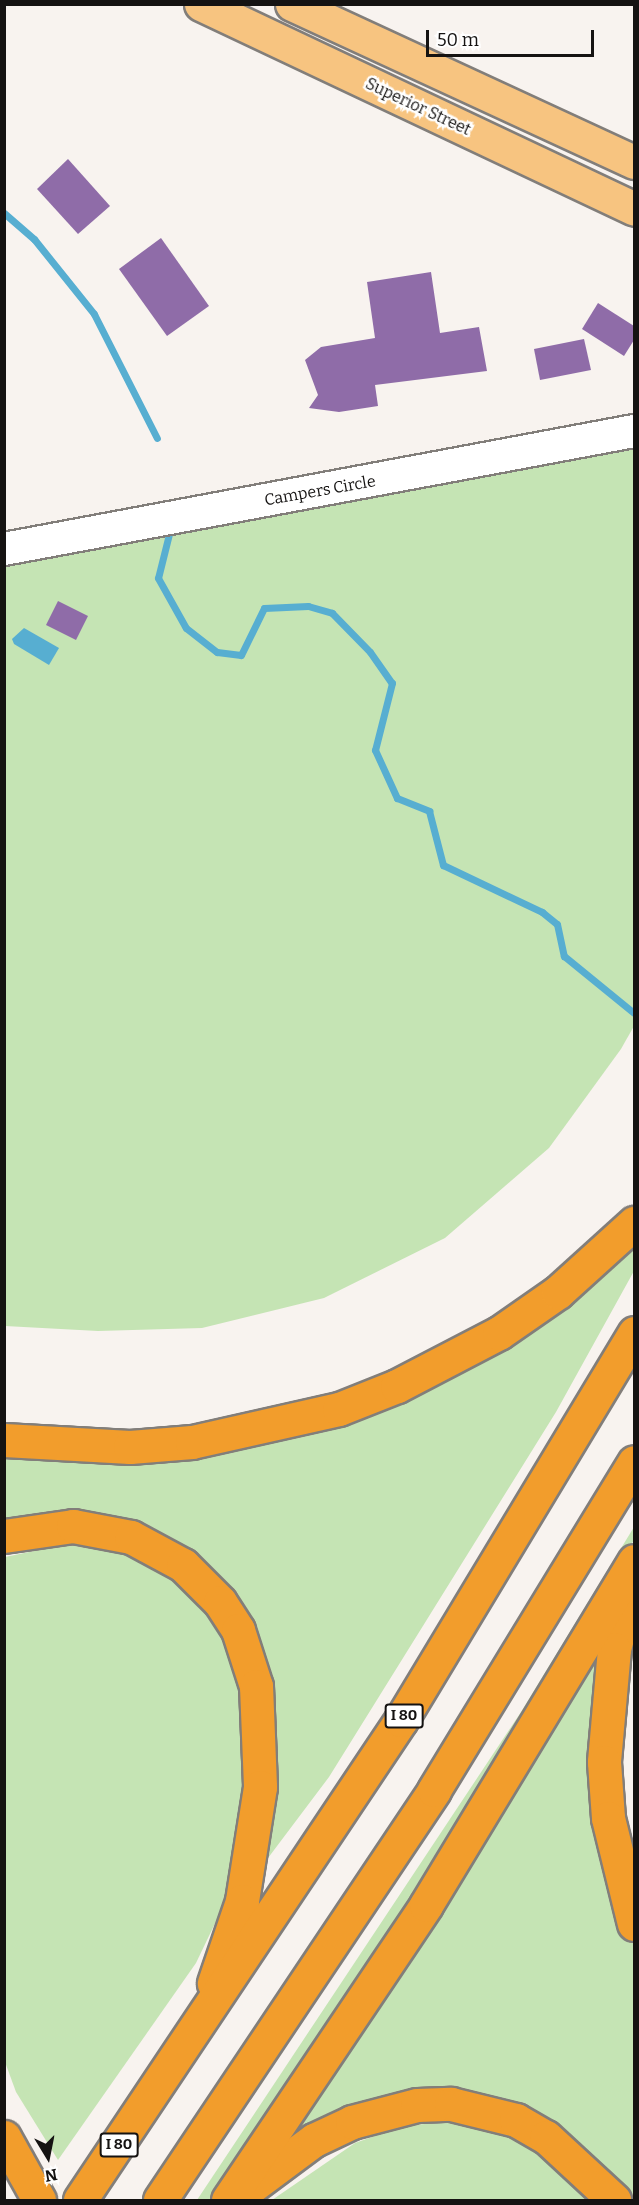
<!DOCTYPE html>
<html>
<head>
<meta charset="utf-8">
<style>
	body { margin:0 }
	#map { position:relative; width:639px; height:2205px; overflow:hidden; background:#f8f3ef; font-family:Bitter,serif }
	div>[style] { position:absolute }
	.green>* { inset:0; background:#c5e4b4 }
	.water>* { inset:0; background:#57aed1 }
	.stream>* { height:7px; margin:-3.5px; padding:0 3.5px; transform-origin:3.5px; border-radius:3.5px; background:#57aed1 }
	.building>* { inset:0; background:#8f6ca8 }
	.roads { filter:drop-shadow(2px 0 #827e7a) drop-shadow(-2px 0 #827e7a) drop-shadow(0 2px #827e7a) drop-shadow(0 -2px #827e7a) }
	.minor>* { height:32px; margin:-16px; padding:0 16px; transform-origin:16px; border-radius:16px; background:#fff }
	.major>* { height:33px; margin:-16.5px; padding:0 16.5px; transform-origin:16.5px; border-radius:16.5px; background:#f7c480 }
	.highway>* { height:33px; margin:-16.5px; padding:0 16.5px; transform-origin:16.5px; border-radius:16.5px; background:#f29d2c }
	span { translate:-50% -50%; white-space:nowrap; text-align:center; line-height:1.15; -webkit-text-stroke:5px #fff; paint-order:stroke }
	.shield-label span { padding:2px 4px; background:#fff; border:2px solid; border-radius:4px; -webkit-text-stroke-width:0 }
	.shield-label { font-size:15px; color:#151312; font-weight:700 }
	.street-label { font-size:16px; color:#151312 }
	.frame { position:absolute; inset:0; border:6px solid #151312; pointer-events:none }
	.north { position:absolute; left:18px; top:2127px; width:60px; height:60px; -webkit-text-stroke:4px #fff; paint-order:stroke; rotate:170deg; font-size:16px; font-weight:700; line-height:24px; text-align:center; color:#151312 }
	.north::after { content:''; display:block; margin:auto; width:21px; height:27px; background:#151312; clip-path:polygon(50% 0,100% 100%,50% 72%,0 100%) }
	.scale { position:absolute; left:426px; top:30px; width:168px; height:27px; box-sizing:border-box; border:3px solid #151312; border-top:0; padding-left:8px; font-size:18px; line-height:21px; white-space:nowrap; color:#151312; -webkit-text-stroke:4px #fff; paint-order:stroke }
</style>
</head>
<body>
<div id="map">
	<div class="green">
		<i style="clip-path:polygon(634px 447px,634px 1026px,621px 1049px,549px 1148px,445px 1238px,324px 1298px,202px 1328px,98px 1331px,5px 1326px,4px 564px)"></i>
		<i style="clip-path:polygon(634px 1231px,634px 1271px,556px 1412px,329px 1777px,262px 1866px,273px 1821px,277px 1751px,271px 1692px,203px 1567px,5px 1528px,5px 1450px,342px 1417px)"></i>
		<i style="clip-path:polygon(634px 1527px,634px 1540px,465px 1819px,213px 2200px,197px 2200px,521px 1712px)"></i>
		<i style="clip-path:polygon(63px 1545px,111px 1549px,153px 1565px,199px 1597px,226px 1642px,246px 1701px,250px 1744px,237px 1858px,220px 1913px,196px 1963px,58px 2160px,16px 2092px,5px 2062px,5px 1557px)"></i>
		<i style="clip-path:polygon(612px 1632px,610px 1683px,634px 1945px,634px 2200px,507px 2104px,296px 2133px)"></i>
		<i style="clip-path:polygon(446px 2122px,503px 2133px,546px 2157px,594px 2200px,272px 2200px,355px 2143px,403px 2126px)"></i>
	</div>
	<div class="water">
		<i style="clip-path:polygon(24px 628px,59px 648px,49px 665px,14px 644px,12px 639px)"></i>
	</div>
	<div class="stream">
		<i style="left:4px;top:213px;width:40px;rotate:41deg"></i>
		<i style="left:34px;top:239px;width:96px;rotate:51.3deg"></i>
		<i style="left:94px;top:314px;width:139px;rotate:63.1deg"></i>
		<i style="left:169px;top:534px;width:45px;rotate:104deg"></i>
		<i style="left:158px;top:578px;width:57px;rotate:60.8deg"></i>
		<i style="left:186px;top:628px;width:39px;rotate:38deg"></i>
		<i style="left:217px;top:652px;width:24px;rotate:7deg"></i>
		<i style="left:241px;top:655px;width:52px;rotate:-63.9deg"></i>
		<i style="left:264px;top:608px;width:44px;rotate:-2.6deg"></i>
		<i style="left:308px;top:606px;width:25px;rotate:16deg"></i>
		<i style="left:332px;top:613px;width:54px;rotate:45.7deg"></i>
		<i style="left:370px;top:652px;width:38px;rotate:55deg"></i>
		<i style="left:392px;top:683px;width:69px;rotate:104.2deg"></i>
		<i style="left:375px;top:750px;width:53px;rotate:65.4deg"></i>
		<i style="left:397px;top:798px;width:35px;rotate:22deg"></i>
		<i style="left:429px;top:811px;width:56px;rotate:75.5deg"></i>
		<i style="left:443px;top:865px;width:110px;rotate:25.4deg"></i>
		<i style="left:542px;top:912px;width:19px;rotate:39deg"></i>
		<i style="left:557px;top:924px;width:33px;rotate:78deg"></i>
		<i style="left:564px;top:956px;width:90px;rotate:39.2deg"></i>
	</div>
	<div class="building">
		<i style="clip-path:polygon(68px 159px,110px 206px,78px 234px,37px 189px)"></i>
		<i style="clip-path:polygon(161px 238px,209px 306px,167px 336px,119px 269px)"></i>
		<i style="clip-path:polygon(431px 272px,440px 333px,479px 327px,487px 371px,375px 385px,378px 406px,339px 412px,309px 408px,318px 395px,305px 360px,321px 347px,375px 338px,367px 282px)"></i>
		<i style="clip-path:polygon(598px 303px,634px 326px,634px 340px,624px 356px,582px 329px)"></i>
		<i style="clip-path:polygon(584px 339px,591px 370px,540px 380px,534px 349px)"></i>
		<i style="clip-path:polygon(58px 601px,88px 616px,76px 640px,46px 625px)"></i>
	</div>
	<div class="roads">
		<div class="minor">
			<i style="left:4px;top:549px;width:641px;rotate:-10.61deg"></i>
		</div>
		<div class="major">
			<i style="left:201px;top:4px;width:479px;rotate:25.3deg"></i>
			<i style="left:292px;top:4px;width:377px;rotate:24.8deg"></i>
		</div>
		<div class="highway">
			<i style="left:4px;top:1440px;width:126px;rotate:3.2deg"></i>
			<i style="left:130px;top:1447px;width:62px;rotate:-4.6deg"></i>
			<i style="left:192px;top:1442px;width:151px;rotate:-12.7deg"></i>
			<i style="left:339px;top:1409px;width:62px;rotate:-21.6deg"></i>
			<i style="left:397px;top:1386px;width:115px;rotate:-27.5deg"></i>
			<i style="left:499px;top:1333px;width:72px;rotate:-34.8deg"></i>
			<i style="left:558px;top:1292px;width:103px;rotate:-42.2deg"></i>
			<i style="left:4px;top:1536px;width:70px;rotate:-8.2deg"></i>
			<i style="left:73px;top:1526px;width:59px;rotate:10.7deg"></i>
			<i style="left:131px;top:1537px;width:59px;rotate:28.3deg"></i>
			<i style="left:183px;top:1565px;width:52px;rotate:45deg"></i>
			<i style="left:220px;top:1602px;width:33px;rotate:57deg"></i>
			<i style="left:238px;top:1630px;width:59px;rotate:72.2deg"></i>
			<i style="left:256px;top:1686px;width:101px;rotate:87.7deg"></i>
			<i style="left:260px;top:1787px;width:115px;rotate:99deg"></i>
			<i style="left:242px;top:1901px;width:87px;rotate:108.9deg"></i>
			<i style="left:628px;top:1596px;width:55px;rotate:104.8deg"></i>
			<i style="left:614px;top:1649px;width:113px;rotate:95.1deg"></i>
			<i style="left:604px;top:1762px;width:56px;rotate:85.9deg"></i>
			<i style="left:608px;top:1818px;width:109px;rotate:76.2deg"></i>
			<i style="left:4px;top:2137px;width:72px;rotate:60.9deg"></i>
			<i style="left:252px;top:2186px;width:77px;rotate:-36.6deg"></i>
			<i style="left:314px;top:2140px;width:42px;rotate:-25.3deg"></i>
			<i style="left:352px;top:2122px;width:67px;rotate:-14.7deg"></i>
			<i style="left:417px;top:2105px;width:34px;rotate:-2deg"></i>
			<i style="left:451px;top:2104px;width:67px;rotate:13.8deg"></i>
			<i style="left:516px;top:2120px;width:34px;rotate:30deg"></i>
			<i style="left:546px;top:2137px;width:93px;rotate:42.8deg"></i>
			<i style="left:80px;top:2200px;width:577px;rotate:-56.23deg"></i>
			<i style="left:401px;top:1720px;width:452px;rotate:-58.9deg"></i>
			<i style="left:160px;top:2200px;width:493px;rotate:-56.2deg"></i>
			<i style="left:434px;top:1790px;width:384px;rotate:-58.6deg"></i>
			<i style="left:228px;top:2200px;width:355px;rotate:-56.1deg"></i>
			<i style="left:426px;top:1905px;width:402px;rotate:-58.8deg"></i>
		</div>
	</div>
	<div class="shield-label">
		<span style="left:404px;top:1716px">I 80</span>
		<span style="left:119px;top:2145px">I 80</span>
	</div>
	<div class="street-label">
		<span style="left:418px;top:107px;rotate:25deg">Superior Street</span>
		<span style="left:320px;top:491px;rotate:-10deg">Campers Circle</span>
	</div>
	<div class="frame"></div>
	<div class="north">N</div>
	<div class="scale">50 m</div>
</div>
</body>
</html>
